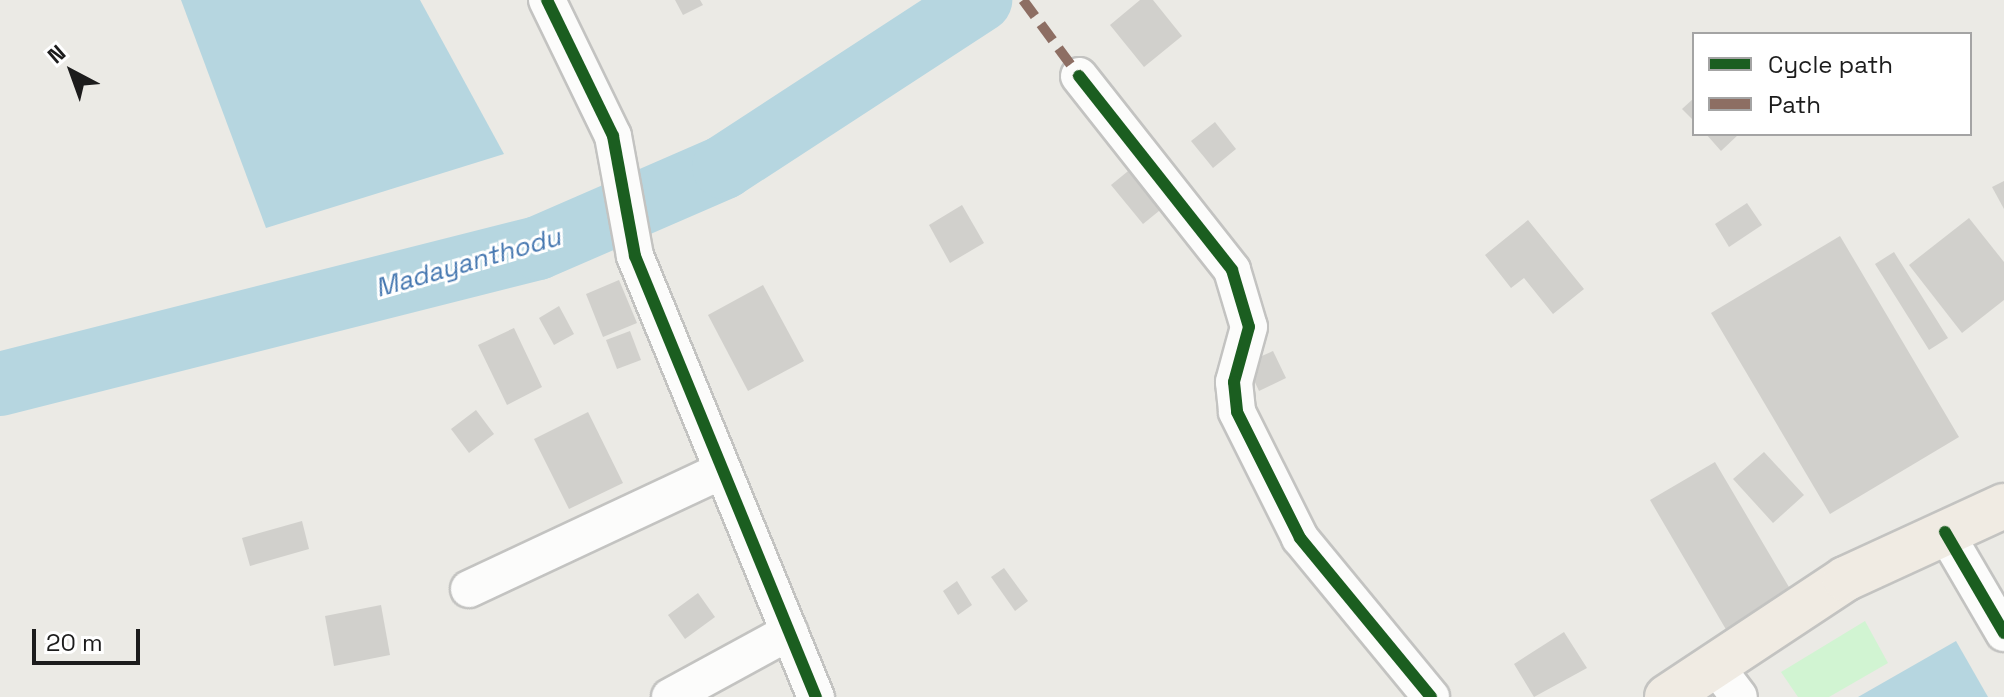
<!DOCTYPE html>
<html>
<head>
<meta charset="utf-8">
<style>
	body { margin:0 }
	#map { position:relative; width:2004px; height:697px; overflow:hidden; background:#ebeae5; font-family:"Space Grotesk",sans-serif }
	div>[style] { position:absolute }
	.park>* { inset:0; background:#d1f4d2 }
	.water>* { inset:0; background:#b6d6e0 }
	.river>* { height:64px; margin:-32px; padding:0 32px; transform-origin:32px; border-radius:32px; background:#b6d6e0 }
	.building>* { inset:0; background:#d1d0cc }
	.roads { filter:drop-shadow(2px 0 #c3c3c1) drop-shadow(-2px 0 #c3c3c1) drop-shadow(0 2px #c3c3c1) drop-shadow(0 -2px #c3c3c1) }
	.minor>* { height:36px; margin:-18px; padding:0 18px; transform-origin:18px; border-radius:18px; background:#fcfcfb }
	.major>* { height:44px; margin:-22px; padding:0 22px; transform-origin:22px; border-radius:22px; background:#f0ebe3 }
	.quiet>* { height:10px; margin-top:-5px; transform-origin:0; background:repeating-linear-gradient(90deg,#8d6e63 0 20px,transparent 0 30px) }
	.cycleway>* { height:12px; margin:-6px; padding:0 6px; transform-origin:6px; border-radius:6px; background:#1b5e20 }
	span { translate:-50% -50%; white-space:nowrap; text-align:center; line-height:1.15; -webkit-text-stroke:6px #fff; paint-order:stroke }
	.water-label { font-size:26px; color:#4577b0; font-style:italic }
	.legend { position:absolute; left:1692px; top:32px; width:280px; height:104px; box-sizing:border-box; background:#fff; border:2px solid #a4a4a4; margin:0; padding:10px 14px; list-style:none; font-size:24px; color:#1c1c1c }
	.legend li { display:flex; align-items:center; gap:16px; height:40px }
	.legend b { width:40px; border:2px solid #a4a4a4 }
	.north { position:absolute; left:32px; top:32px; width:80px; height:80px; -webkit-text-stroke:6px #fff; paint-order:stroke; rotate:319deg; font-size:22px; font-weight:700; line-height:32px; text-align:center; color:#1c1c1c }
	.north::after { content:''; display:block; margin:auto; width:28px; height:36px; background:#1c1c1c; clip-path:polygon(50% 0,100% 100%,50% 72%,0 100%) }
	.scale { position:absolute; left:32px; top:629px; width:108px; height:36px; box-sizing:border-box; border:4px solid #1c1c1c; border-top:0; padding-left:10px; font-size:24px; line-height:28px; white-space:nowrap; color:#1c1c1c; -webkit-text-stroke:6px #fff; paint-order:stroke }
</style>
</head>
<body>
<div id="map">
	<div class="park">
		<i style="clip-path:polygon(1865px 621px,1888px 663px,1829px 697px,1798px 697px,1781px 672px)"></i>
	</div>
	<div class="water">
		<i style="clip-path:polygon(181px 0,420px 0,504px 154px,266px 228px)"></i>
		<i style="clip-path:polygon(1956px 641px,1988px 697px,1858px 697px)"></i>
	</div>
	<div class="river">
		<i style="left:0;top:384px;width:555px;rotate:-14.19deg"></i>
		<i style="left:538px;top:248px;width:203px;rotate:-23.5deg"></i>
		<i style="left:724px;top:167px;width:306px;rotate:-33.1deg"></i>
	</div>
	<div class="building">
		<i style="clip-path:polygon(675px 0,700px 0,703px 5px,683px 15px)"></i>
		<i style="clip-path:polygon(1140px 0,1153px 0,1182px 36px,1144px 67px,1110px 25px)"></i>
		<i style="clip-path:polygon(1694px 98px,1694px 121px,1682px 109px)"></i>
		<i style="clip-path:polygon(1215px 122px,1236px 149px,1213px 168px,1191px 141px)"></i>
		<i style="clip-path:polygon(1706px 134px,1739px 134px,1721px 151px)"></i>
		<i style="clip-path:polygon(1138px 163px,1170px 202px,1143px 224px,1111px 185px)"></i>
		<i style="clip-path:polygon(2004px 181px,2004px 209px,1992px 187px)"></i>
		<i style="clip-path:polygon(1747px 203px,1762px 225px,1729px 247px,1715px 224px)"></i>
		<i style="clip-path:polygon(962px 205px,984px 243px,950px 263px,929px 225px)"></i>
		<i style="clip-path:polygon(1969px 218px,2004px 262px,2004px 300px,1962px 333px,1909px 265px)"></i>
		<i style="clip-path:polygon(1528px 220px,1584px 289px,1553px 314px,1524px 278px,1511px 288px,1485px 255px)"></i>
		<i style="clip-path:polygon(1840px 236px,1959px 437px,1830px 514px,1711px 313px)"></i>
		<i style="clip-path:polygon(1894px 252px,1948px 338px,1929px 350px,1875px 264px)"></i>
		<i style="clip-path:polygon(619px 280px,637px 323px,603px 337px,586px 294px)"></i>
		<i style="clip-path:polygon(763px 285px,804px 361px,748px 391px,708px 315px)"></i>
		<i style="clip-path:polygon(559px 306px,574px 334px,554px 345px,539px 318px)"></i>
		<i style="clip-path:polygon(514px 328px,542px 387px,507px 405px,478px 345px)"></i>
		<i style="clip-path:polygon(630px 331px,641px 360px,617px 369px,606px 340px)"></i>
		<i style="clip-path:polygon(1273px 351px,1286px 378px,1259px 391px,1246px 363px)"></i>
		<i style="clip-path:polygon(476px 410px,494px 434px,469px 453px,451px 429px)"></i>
		<i style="clip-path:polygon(588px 412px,623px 483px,569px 509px,534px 439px)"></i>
		<i style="clip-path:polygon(1764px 452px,1804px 495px,1773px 523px,1733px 479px)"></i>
		<i style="clip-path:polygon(1715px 462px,1796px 599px,1731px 638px,1650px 500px)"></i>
		<i style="clip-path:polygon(302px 521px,309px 549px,250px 566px,242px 538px)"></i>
		<i style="clip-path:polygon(1004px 568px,1028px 601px,1015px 611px,991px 577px)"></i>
		<i style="clip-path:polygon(957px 581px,972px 605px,958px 615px,943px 591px)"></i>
		<i style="clip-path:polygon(698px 593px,715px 617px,685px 639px,668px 615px)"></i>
		<i style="clip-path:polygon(381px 605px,390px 655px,334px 666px,325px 616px)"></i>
		<i style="clip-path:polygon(1564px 632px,1587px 668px,1534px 697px,1514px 664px)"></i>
	</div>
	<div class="roads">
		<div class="minor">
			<i style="left:547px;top:0;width:151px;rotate:64.1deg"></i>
			<i style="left:613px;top:136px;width:122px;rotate:79.6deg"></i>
			<i style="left:635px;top:256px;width:477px;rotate:67.7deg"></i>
			<i style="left:1079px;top:76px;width:247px;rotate:51.7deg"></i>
			<i style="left:1232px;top:270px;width:59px;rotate:73.4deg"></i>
			<i style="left:1249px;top:327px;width:57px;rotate:105.3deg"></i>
			<i style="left:1234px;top:382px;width:30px;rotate:84deg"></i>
			<i style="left:1237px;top:412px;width:141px;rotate:63.4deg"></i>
			<i style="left:1300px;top:538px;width:206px;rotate:50.5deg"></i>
			<i style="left:1945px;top:532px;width:117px;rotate:59.7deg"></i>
			<i style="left:469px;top:589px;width:280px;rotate:-25.1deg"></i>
			<i style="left:1714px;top:664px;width:41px;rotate:52.9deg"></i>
			<i style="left:670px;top:697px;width:136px;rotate:-28.6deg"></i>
		</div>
		<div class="major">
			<i style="left:1667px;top:697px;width:214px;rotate:-33.5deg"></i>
			<i style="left:1845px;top:579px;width:175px;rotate:-24.7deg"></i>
		</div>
	</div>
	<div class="quiet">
		<i style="left:1023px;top:0;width:99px;rotate:53.6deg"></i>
	</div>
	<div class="cycleway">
		<i style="left:547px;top:0;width:151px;rotate:64.1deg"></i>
		<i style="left:613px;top:136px;width:122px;rotate:79.6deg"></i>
		<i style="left:635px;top:256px;width:477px;rotate:67.7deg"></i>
		<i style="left:1079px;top:76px;width:247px;rotate:51.7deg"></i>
		<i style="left:1232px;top:270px;width:59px;rotate:73.4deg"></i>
		<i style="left:1249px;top:327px;width:57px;rotate:105.3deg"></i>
		<i style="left:1234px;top:382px;width:30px;rotate:84deg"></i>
		<i style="left:1237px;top:412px;width:141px;rotate:63.4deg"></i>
		<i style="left:1300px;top:538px;width:206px;rotate:50.5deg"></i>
		<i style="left:1945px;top:532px;width:117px;rotate:59.7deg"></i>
	</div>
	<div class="water-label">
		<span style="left:468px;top:263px;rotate:-16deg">Madayanthodu</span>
	</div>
	<ul class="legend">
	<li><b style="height:10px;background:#1b5e20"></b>Cycle path</li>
	<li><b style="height:10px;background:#8d6e63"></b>Path</li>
	</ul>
	<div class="north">N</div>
	<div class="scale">20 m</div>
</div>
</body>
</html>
